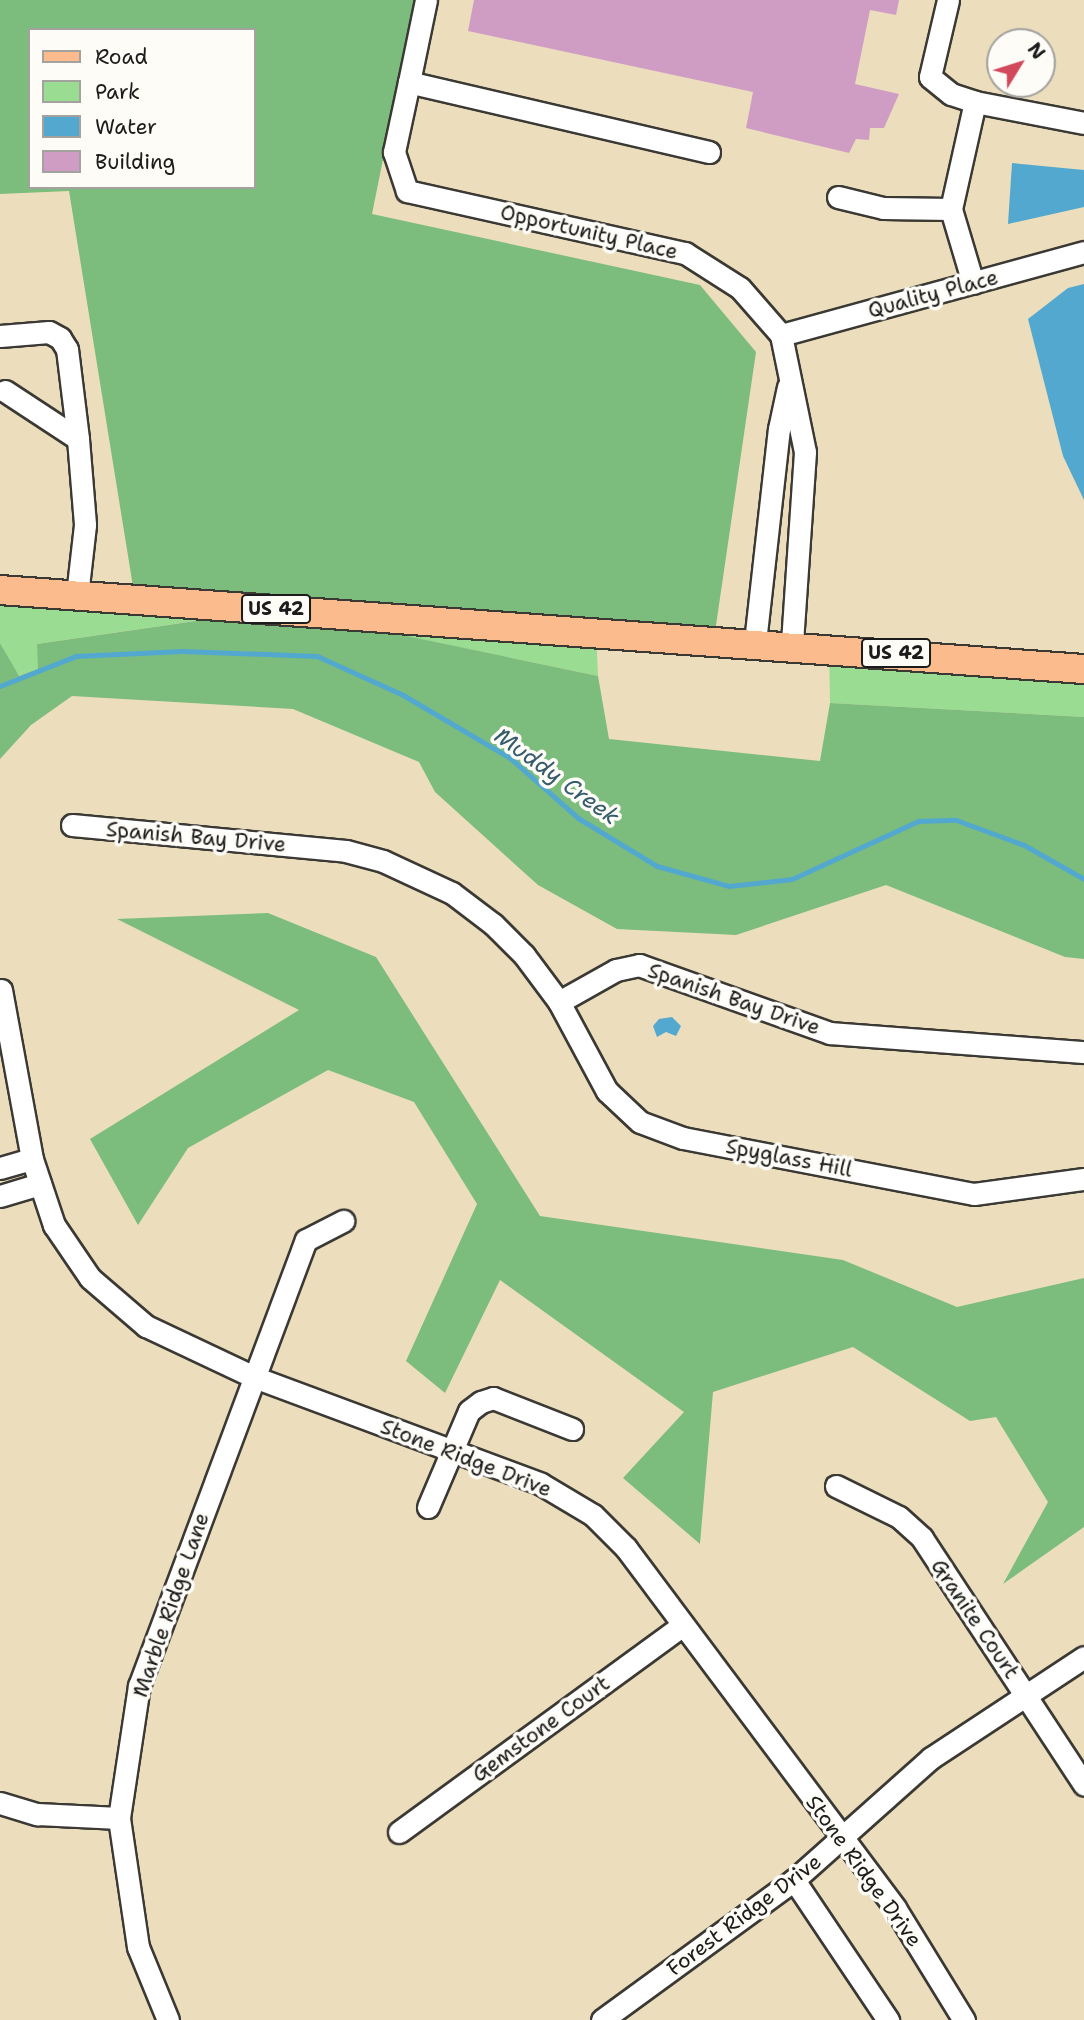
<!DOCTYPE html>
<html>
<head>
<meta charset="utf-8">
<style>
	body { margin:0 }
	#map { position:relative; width:1084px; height:2020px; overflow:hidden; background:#ecdebc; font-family:"Shantell Sans",sans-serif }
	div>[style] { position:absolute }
	.green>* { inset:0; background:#9bdc93 }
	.forest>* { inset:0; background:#7cbc7d }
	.water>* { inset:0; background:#53a8cf }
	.stream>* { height:5px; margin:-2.5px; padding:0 2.5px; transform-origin:2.5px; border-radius:2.5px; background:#53a8cf }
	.building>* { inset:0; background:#cf9dc4 }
	.roads { filter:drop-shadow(2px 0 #3b3934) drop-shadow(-2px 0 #3b3934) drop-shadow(0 2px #3b3934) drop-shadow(0 -2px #3b3934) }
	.minor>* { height:21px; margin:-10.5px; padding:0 10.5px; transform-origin:10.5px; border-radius:10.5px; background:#fff }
	.major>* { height:28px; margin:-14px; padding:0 14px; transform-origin:14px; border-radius:14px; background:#fbbb8d }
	span { translate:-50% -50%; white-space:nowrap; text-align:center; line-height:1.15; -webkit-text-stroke:7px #fdfcf7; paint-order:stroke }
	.shield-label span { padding:2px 5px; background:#fdfcf7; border:2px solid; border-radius:5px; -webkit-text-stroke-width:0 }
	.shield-label { font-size:19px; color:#1c1c1c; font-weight:700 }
	.street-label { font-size:21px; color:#1c1c1c }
	.water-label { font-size:23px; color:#355b6d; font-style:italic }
	.legend { position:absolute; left:28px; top:28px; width:228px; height:161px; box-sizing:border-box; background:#fdfcf7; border:2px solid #a3a29f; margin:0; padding:9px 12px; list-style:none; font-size:21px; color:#1c1c1c }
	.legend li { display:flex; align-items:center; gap:14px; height:35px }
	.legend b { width:35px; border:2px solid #a3a29f }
	.north { position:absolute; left:986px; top:28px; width:70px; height:70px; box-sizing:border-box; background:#fdfcf7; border:2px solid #a3a29f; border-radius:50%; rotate:52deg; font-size:19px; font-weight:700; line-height:28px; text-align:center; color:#1c1c1c }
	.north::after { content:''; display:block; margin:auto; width:24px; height:32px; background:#d1495b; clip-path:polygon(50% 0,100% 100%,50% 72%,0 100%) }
</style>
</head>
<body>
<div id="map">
	<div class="green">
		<i style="clip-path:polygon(0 590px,596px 631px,598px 676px,276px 609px,37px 644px,39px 669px,18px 676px,0 643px)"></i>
		<i style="clip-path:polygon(829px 648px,1084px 669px,1084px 717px,830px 703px)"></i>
	</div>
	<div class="forest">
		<i style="clip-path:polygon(evenodd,0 0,415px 0,372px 214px,700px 285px,756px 352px,714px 639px,282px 610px,598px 676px,609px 739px,820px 761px,830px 703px,1084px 717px,1084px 959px,1065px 957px,886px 885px,736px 935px,617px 929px,538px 885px,435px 792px,419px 762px,293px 709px,72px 696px,31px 725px,0 759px,0 643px,19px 676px,38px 669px,37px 644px,272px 610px,135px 599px,69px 191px,0 194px,0 0,30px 30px,254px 30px,254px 187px,30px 187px,30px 30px)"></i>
		<i style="clip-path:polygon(268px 913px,376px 957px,540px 1216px,843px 1260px,957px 1307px,1084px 1278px,1084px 1527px,1003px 1584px,1048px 1502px,996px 1417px,970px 1421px,853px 1347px,713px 1392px,700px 1544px,623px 1478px,684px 1412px,500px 1280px,445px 1393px,406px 1361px,477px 1204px,414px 1102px,328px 1070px,188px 1148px,138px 1225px,90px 1139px,299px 1010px,117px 919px)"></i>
	</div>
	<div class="water">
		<i style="clip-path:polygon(1012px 163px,1084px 170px,1084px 207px,1008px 224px)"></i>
		<i style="clip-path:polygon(1084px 284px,1084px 500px,1063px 456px,1028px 319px,1068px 288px)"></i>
		<i style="clip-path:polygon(672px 1017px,681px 1026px,676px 1036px,666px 1032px,657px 1037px,653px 1026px,659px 1019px)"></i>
	</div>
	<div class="stream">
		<i style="left:0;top:686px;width:82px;rotate:-21.5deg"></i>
		<i style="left:76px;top:656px;width:106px;rotate:-2.7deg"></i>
		<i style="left:182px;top:651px;width:135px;rotate:2.1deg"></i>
		<i style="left:317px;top:656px;width:94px;rotate:24.4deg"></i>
		<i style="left:403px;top:695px;width:124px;rotate:30.5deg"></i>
		<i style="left:510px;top:758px;width:91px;rotate:41.4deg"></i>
		<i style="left:578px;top:818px;width:92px;rotate:31.3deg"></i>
		<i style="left:657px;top:866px;width:75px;rotate:15.5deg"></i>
		<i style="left:729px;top:886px;width:63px;rotate:-6.3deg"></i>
		<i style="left:792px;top:879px;width:139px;rotate:-24.7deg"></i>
		<i style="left:918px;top:821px;width:38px;rotate:-2deg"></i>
		<i style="left:956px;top:820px;width:72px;rotate:20.2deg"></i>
		<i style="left:1024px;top:845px;width:69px;rotate:29.5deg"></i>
	</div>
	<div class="building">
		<i style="clip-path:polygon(474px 0,899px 0,896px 15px,870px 10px,855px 84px,899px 94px,884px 128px,870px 128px,869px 140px,856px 139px,849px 153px,746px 128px,753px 92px,468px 31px)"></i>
	</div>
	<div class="roads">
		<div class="minor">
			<i style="left:948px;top:0;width:79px;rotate:103.2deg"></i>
			<i style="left:930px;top:77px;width:27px;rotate:39deg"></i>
			<i style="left:951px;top:94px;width:25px;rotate:18deg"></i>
			<i style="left:975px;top:102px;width:111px;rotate:10.9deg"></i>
			<i style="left:409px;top:82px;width:84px;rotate:-78.3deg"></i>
			<i style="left:709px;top:152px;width:308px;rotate:-166.9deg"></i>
			<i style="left:409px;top:82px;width:72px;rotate:102.1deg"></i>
			<i style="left:394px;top:152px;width:41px;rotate:71.6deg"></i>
			<i style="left:407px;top:191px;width:285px;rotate:12.6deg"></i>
			<i style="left:685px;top:253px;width:65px;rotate:32.5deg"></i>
			<i style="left:740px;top:288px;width:62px;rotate:48.9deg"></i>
			<i style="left:781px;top:335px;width:119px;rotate:78.4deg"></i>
			<i style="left:805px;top:452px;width:193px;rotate:93.9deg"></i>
			<i style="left:838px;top:197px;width:46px;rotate:13.7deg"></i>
			<i style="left:883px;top:208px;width:68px;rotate:0.8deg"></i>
			<i style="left:973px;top:283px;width:77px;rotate:-106.6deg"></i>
			<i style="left:951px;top:209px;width:110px;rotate:-77.4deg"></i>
			<i style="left:781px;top:335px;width:314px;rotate:-15.3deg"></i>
			<i style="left:0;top:336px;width:49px;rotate:-4.7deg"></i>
			<i style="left:49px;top:332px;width:13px;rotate:29deg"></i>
			<i style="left:60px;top:338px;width:13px;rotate:58deg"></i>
			<i style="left:67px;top:349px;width:91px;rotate:83deg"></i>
			<i style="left:5px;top:391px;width:87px;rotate:33.3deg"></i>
			<i style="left:78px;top:439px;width:86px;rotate:85.3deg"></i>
			<i style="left:85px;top:525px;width:70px;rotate:96.5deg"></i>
			<i style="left:755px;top:642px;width:214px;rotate:-83.6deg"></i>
			<i style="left:779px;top:429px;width:43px;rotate:-77.9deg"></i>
			<i style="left:72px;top:825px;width:275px;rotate:5.4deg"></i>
			<i style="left:346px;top:851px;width:38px;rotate:15deg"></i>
			<i style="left:383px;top:861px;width:76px;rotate:24.9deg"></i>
			<i style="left:452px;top:893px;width:51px;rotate:37.1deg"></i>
			<i style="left:493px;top:924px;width:44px;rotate:45deg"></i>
			<i style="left:524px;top:955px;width:59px;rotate:53.3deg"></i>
			<i style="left:559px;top:1002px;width:101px;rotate:61.7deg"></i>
			<i style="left:607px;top:1091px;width:45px;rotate:43.2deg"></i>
			<i style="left:640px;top:1122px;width:46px;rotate:20.4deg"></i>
			<i style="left:683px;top:1138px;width:296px;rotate:10.9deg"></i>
			<i style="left:974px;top:1194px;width:111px;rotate:-7.8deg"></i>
			<i style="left:1px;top:990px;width:172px;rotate:79.6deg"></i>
			<i style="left:32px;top:1159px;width:70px;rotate:71.6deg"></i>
			<i style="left:54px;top:1225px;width:64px;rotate:55.8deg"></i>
			<i style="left:90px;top:1278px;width:74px;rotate:40.6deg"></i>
			<i style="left:146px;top:1326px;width:119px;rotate:25.3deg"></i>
			<i style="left:254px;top:1377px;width:306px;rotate:20.4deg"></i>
			<i style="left:541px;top:1484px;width:61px;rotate:30.8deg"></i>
			<i style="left:593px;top:1515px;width:47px;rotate:45deg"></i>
			<i style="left:626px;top:1548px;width:449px;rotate:53.2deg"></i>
			<i style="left:895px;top:1908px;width:132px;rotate:58.4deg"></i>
			<i style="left:559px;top:1002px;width:65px;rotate:-29.3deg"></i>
			<i style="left:616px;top:970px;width:24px;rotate:-12deg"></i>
			<i style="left:639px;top:965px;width:203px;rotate:19.6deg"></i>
			<i style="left:830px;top:1033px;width:255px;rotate:4.3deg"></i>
			<i style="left:0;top:1168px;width:33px;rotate:-16deg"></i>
			<i style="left:0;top:1196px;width:42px;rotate:-16.7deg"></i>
			<i style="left:836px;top:1486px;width:70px;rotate:26.2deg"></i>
			<i style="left:899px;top:1517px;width:31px;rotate:42deg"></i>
			<i style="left:922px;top:1538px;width:295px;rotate:56.7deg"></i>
			<i style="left:428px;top:1507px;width:104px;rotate:-66.9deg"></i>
			<i style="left:469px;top:1411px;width:15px;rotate:-37deg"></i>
			<i style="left:481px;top:1402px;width:13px;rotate:-18deg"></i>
			<i style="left:493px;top:1398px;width:85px;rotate:21.4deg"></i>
			<i style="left:0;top:1803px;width:39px;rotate:17deg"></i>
			<i style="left:37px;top:1814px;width:82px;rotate:2.8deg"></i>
			<i style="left:399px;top:1832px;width:351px;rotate:-36.1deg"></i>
			<i style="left:794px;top:1880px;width:169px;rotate:56.1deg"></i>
			<i style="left:168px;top:2020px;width:79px;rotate:-112.3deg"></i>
			<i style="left:138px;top:1947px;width:130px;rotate:-98.4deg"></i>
			<i style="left:119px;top:1818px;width:134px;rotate:-81.4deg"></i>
			<i style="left:139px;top:1686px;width:476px;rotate:-69.5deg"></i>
			<i style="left:306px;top:1240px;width:42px;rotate:-27.2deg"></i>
			<i style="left:602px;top:2020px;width:238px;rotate:-36.1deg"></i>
			<i style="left:794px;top:1880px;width:183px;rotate:-41.7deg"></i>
			<i style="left:931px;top:1758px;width:183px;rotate:-33.4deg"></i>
		</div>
		<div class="major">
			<i style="left:0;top:590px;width:1087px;rotate:4.17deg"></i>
		</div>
	</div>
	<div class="shield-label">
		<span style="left:276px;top:609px">US 42</span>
		<span style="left:896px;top:653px">US 42</span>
	</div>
	<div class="street-label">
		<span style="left:589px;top:232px;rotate:13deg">Opportunity Place</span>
		<span style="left:933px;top:294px;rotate:-15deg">Quality Place</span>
		<span style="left:196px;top:837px;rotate:5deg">Spanish Bay Drive</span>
		<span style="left:734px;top:999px;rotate:19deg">Spanish Bay Drive</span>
		<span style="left:789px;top:1158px;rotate:11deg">Spyglass Hill</span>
		<span style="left:466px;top:1458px;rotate:21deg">Stone Ridge Drive</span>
		<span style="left:171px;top:1605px;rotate:-71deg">Marble Ridge Lane</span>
		<span style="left:975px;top:1619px;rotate:56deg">Granite Court</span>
		<span style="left:541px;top:1729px;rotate:-36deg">Gemstone Court</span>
		<span style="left:864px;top:1871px;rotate:54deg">Stone Ridge Drive</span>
		<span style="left:744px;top:1915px;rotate:-37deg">Forest Ridge Drive</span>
	</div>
	<div class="water-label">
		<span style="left:557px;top:776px;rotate:36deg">Muddy Creek</span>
	</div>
	<ul class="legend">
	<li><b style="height:9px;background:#fbbb8d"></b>Road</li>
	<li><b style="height:19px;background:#9bdc93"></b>Park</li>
	<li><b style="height:19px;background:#53a8cf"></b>Water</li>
	<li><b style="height:19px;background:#cf9dc4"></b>Building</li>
	</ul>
	<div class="north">N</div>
</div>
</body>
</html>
